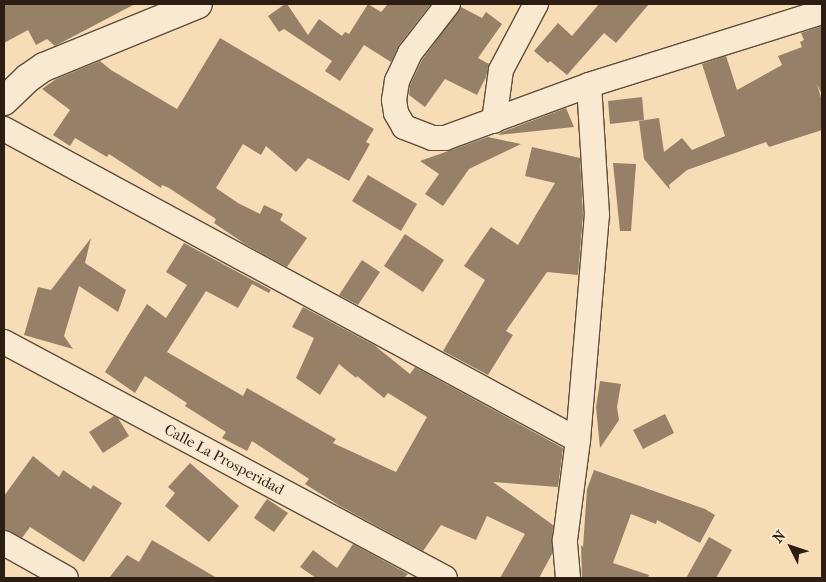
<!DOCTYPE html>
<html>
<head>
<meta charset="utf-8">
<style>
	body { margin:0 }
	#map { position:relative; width:826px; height:582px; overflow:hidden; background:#f6ddb6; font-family:"IM FELL French Canon",serif }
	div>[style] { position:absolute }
	.building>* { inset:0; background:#968168 }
	.roads { filter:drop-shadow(1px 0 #5f4d3c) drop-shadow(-1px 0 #5f4d3c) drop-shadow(0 1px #5f4d3c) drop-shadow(0 -1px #5f4d3c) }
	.street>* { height:24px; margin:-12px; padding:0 12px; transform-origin:12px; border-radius:12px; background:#f9e9d0 }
	.secondary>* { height:28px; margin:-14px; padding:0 14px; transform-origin:14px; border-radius:14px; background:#f9e9d0 }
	span { translate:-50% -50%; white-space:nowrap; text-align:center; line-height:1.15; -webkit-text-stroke:4.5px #f9e9d0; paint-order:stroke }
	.street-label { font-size:15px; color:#2d1d13 }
	.frame { position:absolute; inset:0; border:5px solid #2d1d13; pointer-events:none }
	.north { position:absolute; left:766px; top:522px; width:50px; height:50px; -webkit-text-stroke:4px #f9e9d0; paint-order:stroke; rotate:311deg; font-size:14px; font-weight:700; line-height:20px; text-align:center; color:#2d1d13 }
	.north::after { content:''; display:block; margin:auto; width:18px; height:22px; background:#2d1d13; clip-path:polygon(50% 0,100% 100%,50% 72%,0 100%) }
</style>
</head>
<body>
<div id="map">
	<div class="building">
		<i style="clip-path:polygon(4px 4px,135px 4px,55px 46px,47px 39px,36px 45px,28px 30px,4px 43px)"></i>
		<i style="clip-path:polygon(285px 4px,287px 4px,308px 35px,319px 19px,342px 36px,345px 32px,349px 34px,368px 4px,381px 12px,388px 4px,431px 4px,399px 45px,391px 62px,364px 45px,340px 81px,325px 71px,332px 61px,284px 29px,279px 32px,268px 16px)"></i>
		<i style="clip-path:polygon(599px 4px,649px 4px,616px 43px,604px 33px,567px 75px,550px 61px,548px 63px,534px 51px,558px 23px,572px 36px)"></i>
		<i style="clip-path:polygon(461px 7px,482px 18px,486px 12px,502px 24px,478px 58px,489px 64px,486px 77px,477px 95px,445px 79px,425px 107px,409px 95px,410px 85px,422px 60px)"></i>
		<i style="clip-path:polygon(822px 26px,822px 95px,817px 84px,822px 101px,822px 130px,769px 147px,766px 142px,687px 170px,669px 185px,670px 190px,644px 159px,639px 121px,659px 118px,664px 152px,682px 138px,692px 150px,725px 136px,702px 64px,726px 56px,737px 90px,782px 65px,778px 56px,802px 47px,800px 42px,804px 40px,801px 33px)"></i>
		<i style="clip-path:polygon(220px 38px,374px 129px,366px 142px,370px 144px,349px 181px,308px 158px,296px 172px,266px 146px,261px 155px,243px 144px,216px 188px,238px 203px,260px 214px,264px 205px,283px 214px,280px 220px,307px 238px,287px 267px,245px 244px,214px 223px,216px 219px,169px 188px,162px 185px,161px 188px,109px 154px,107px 157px,75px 138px,70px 146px,53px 135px,70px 110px,42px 89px,56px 79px,100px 61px,111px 70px,177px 109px)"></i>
		<i style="clip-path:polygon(642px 97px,644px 120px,610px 124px,608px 101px)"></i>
		<i style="clip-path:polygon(566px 108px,574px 127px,498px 135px,502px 132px)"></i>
		<i style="clip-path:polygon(488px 137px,521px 144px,469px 169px,443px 206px,425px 194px,439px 174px,420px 161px)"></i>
		<i style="clip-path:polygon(532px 147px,580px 158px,583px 215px,578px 275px,547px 272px,506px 331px,513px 335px,488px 375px,443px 351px,485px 280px,464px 266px,491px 227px,518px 245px,555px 183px,525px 176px)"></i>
		<i style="clip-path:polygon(613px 163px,636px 164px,631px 231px,620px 231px)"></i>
		<i style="clip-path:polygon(368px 175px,417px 204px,401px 231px,352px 201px)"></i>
		<i style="clip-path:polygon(405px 234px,444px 260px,423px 292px,384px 266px)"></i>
		<i style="clip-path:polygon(91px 238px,85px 263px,126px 290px,118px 312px,79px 286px,64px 336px,73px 349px,24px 335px,38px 287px,51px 290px)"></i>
		<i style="clip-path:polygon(184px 243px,271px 290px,269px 293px,252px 284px,238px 308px,206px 291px,167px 352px,243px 396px,247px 388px,336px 439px,333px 443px,396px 472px,427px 417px,388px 393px,384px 398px,357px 376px,356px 378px,339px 364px,320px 395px,296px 378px,314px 338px,292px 327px,303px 307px,374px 345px,410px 374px,415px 367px,563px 448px,558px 487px,493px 482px,553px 525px,552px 554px,539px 578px,500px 578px,525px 534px,487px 516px,476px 540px,441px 525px,423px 551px,340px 506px,305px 484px,309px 479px,252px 441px,247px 451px,222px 438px,226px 432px,185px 406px,187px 403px,145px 376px,135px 393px,105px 372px,147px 304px,166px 318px,187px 285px,166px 272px)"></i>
		<i style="clip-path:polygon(362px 260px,380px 272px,358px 305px,339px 295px)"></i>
		<i style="clip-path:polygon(600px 381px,621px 384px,617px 407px,619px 420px,600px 448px,596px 407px)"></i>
		<i style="clip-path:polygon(665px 414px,674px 433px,643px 449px,633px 430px)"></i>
		<i style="clip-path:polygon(114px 416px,118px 418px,129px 436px,103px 453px,89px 432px)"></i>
		<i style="clip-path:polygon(33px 456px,59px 477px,63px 470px,91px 489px,93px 485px,122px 503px,84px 562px,30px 527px,22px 538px,4px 529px,4px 496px)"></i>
		<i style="clip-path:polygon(190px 463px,239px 506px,209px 542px,165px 506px,175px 493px,168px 487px)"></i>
		<i style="clip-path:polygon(594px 470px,705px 509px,715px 515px,700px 543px,657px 520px,656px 524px,631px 514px,613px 563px,649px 575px,648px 578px,582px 578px,581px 545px,583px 547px,587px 489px)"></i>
		<i style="clip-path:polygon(267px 499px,288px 513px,274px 532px,254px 518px)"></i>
		<i style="clip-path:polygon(709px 537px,732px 550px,716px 578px,686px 578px)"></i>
		<i style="clip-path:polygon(152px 540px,217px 578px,109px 578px,127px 555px,139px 562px)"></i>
		<i style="clip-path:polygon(353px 544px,408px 574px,404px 578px,316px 578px,300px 567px,313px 550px,337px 568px)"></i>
	</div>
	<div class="roads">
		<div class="street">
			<i style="left:448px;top:4px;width:62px;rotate:127.8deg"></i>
			<i style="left:410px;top:53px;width:31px;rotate:115deg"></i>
			<i style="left:397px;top:81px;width:19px;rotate:99deg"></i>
			<i style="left:394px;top:100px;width:13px;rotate:81deg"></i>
			<i style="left:396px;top:113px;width:16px;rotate:60deg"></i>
			<i style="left:404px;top:127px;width:30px;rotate:21deg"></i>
			<i style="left:432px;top:138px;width:13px"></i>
			<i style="left:445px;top:138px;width:153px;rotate:-20.2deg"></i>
			<i style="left:589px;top:85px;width:244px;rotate:-17.4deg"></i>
			<i style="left:494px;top:121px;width:51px;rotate:-82.2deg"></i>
			<i style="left:501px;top:70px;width:75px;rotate:-62.1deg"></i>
			<i style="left:4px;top:129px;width:653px;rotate:28.45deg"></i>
			<i style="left:4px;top:342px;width:500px;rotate:28.15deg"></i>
			<i style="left:4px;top:543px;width:71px;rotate:29.4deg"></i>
			<i style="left:568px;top:578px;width:38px;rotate:-95deg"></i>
			<i style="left:565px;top:540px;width:101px;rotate:-82.6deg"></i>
			<i style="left:578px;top:440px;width:226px;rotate:-85.2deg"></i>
			<i style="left:597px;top:215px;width:130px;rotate:-93.5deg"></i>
		</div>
		<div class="secondary">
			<i style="left:4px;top:101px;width:33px;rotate:-44deg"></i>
			<i style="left:28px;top:78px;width:19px;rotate:-35deg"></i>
			<i style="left:44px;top:67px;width:166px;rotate:-22.2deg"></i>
		</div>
	</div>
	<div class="street-label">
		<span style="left:224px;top:460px;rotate:28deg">Calle La Prosperidad</span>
	</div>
	<div class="frame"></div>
	<div class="north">N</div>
</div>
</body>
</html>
